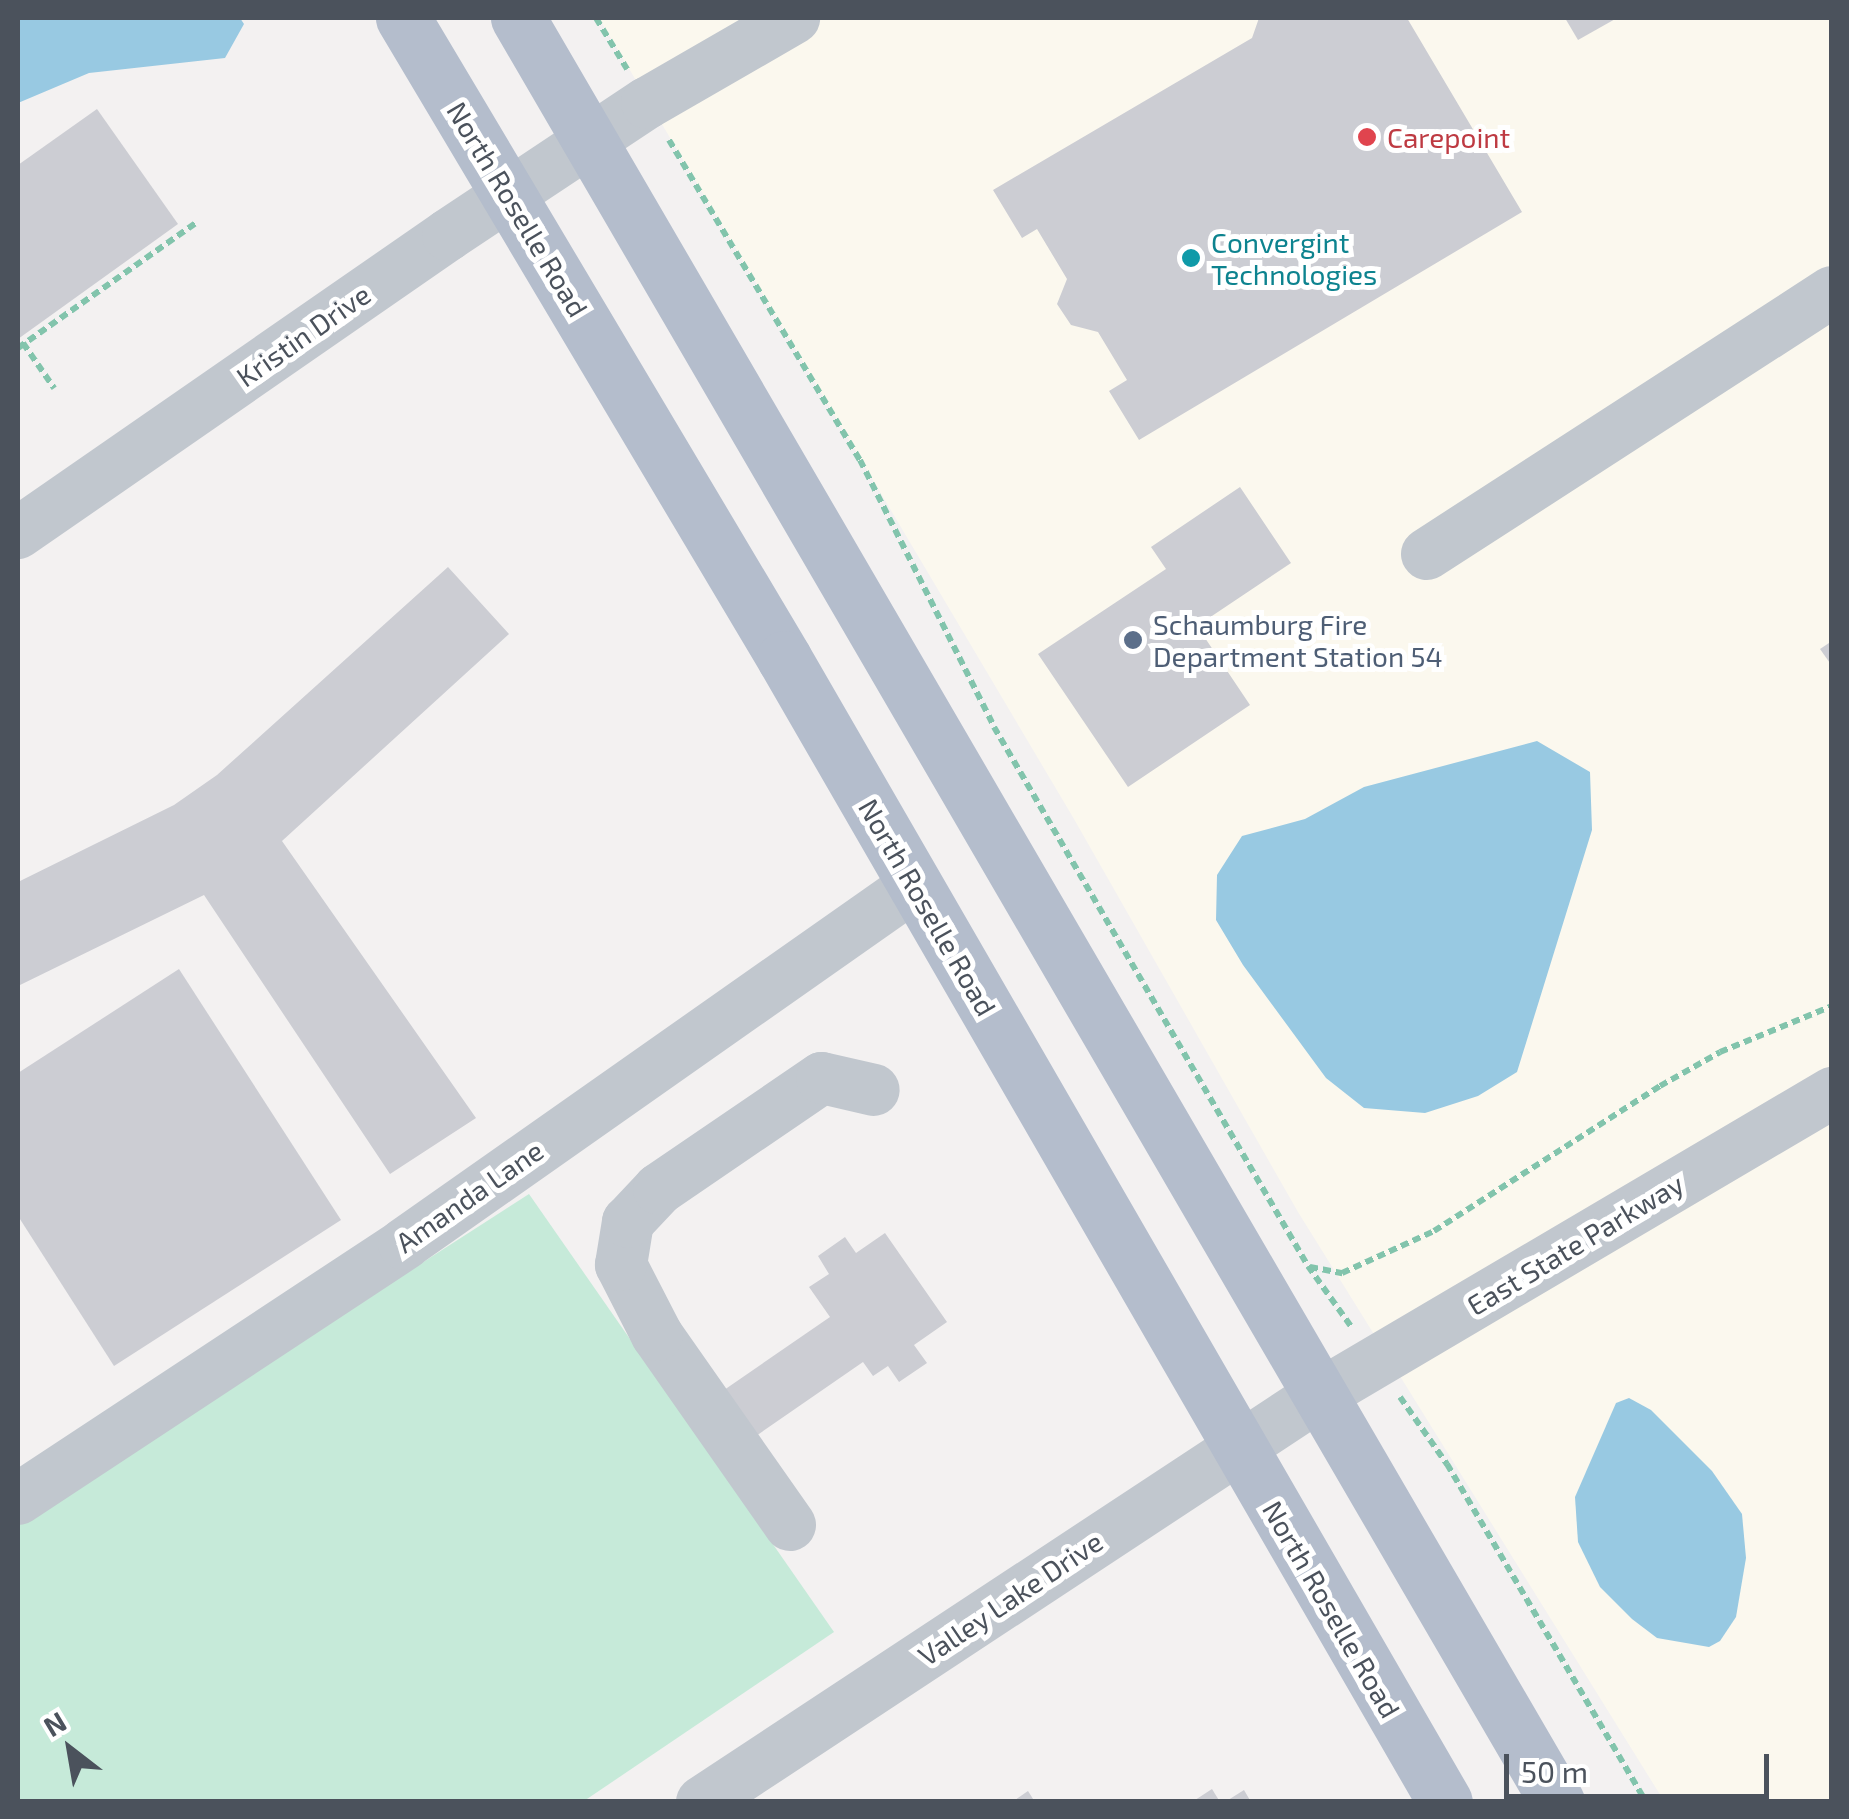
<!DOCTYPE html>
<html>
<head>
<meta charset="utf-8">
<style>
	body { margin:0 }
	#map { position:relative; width:1849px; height:1819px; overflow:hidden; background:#f3f1f1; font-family:"Exo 2",sans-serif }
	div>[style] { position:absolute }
	.commercial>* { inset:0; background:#fbf8ee }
	.green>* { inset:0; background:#c6ead9 }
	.water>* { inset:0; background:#98c9e2 }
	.building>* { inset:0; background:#cccdd3 }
	.path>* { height:6px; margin-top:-3px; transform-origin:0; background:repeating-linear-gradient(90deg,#82c4ac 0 8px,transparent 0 13px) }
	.minor>* { height:52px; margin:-26px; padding:0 26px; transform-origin:26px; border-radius:26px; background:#c1c7ce }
	.major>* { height:55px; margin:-27.5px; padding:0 27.5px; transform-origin:27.5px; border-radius:27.5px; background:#b4bdcc }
	.dots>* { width:28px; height:28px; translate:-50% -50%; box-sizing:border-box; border:5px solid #fff; border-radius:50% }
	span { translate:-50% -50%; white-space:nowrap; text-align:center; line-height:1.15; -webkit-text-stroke:10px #fff; paint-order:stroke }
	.health-label { font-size:28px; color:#be3a42 }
	.left { translate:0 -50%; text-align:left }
	.street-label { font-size:28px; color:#4b525c }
	.culture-label { font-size:28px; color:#0d838f }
	.service-label { font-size:28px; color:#4e5e75 }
	.frame { position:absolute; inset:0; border:20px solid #4b525c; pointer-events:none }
	.north { position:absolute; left:20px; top:1699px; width:100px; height:100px; -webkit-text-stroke:8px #fff; paint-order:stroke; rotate:329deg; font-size:28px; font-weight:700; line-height:40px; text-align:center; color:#4b525c }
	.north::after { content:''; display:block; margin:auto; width:35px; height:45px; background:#4b525c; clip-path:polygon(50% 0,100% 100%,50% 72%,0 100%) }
	.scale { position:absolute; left:1504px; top:1754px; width:265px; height:45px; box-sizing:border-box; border:5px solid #4b525c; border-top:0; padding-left:12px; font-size:30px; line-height:35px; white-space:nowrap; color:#4b525c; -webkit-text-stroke:8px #fff; paint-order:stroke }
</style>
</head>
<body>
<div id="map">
	<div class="commercial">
		<i style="clip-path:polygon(599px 18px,1831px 18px,1831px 1801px,1664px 1801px,1298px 1212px,1074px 819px)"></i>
	</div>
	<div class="green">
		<i style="clip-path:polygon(529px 1194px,834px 1632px,584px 1801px,18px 1802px,18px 1523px)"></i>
	</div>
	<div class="water">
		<i style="clip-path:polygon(18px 18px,240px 18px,244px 24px,225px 58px,89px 73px,18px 103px)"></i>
		<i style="clip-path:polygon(1537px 741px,1590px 772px,1592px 830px,1517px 1072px,1478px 1096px,1425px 1113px,1364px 1108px,1326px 1078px,1243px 965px,1216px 920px,1217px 875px,1242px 836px,1305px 819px,1364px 787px)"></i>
		<i style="clip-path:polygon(1629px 1398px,1651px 1410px,1712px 1471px,1742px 1514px,1746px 1558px,1736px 1617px,1720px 1641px,1709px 1647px,1657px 1638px,1632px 1619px,1600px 1587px,1578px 1542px,1575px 1497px,1616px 1403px)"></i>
	</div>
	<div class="building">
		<i style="clip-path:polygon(1259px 18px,1407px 18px,1522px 212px,1139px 440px,1109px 391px,1127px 380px,1098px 332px,1071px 325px,1057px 304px,1067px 279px,1037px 229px,1022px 238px,993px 190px,1252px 38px)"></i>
		<i style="clip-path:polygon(1565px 18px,1617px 18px,1578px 40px)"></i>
		<i style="clip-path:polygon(97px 109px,178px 224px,18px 339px,18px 165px)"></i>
		<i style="clip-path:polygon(1240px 487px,1291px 563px,1197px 626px,1250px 705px,1128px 787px,1038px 654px,1166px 569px,1151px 547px)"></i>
		<i style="clip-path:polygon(448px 567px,509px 634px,282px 841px,476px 1118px,390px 1174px,204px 895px,18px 986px,18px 882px,174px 805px,217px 775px)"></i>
		<i style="clip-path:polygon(1832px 641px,1832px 666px,1820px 649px)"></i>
		<i style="clip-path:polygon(179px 969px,341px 1220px,114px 1366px,18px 1216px,18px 1073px)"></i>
		<i style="clip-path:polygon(885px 1233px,947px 1322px,914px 1345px,927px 1363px,899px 1382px,888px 1366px,873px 1376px,863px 1362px,743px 1445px,711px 1399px,830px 1317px,809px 1287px,829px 1274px,818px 1256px,845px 1237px,856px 1253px)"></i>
		<i style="clip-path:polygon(1212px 1789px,1220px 1802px,1192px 1802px)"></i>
		<i style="clip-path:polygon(1244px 1790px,1251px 1802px,1225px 1802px)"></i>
		<i style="clip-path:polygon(1028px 1791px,1035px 1802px,1012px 1802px)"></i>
	</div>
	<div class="path">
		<i style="left:596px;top:18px;width:60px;rotate:58.7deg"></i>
		<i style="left:669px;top:140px;width:373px;rotate:59.2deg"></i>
		<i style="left:860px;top:460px;width:299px;rotate:63.3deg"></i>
		<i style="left:994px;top:727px;width:624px;rotate:59.78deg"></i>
		<i style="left:1308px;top:1266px;width:77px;rotate:54.5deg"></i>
		<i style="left:23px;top:343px;width:55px;rotate:55.4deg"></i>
		<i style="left:18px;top:348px;width:219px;rotate:-35.1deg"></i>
		<i style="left:1310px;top:1267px;width:33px;rotate:11deg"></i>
		<i style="left:1342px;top:1273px;width:101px;rotate:-24.5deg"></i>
		<i style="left:1434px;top:1231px;width:269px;rotate:-32.7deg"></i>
		<i style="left:1660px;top:1086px;width:69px;rotate:-29.5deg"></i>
		<i style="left:1720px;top:1052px;width:121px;rotate:-22.3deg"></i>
		<i style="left:1400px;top:1397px;width:82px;rotate:55deg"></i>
		<i style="left:1447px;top:1464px;width:392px;rotate:59.5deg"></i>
	</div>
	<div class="minor">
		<i style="left:18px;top:533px;width:523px;rotate:-34.72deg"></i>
		<i style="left:448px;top:235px;width:239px;rotate:-33.6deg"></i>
		<i style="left:647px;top:103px;width:170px;rotate:-30deg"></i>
		<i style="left:1427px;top:554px;width:482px;rotate:-32.9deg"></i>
		<i style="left:18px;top:1499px;width:463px;rotate:-33.4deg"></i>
		<i style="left:404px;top:1244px;width:625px;rotate:-35.09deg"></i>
		<i style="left:790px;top:1525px;width:232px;rotate:-125deg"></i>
		<i style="left:657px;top:1335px;width:79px;rotate:-117.2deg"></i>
		<i style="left:621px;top:1265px;width:44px;rotate:-80.8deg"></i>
		<i style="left:628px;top:1222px;width:45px;rotate:-46.8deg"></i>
		<i style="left:659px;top:1189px;width:197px;rotate:-34.3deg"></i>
		<i style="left:822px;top:1078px;width:53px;rotate:13deg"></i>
		<i style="left:702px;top:1802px;width:738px;rotate:-33.39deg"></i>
		<i style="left:1318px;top:1396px;width:597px;rotate:-30.52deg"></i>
	</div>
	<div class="major">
		<i style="left:403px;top:18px;width:745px;rotate:59.23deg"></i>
		<i style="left:784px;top:658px;width:1321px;rotate:59.98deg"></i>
		<i style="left:518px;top:18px;width:2065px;rotate:59.78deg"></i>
	</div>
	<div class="dots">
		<i style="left:1367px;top:137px;background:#e0444e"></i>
		<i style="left:1191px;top:258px;background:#0f9aa8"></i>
		<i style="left:1133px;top:640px;background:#5c6f8a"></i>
	</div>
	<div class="health-label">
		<span class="left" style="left:1387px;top:137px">Carepoint</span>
	</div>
	<div class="street-label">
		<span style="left:518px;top:209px;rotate:59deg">North Roselle Road</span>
		<span style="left:303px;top:335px;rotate:-35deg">Kristin Drive</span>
		<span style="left:928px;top:907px;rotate:60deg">North Roselle Road</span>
		<span style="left:469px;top:1196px;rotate:-35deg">Amanda Lane</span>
		<span style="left:1575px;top:1244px;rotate:-31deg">East State Parkway</span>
		<span style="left:1010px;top:1598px;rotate:-34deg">Valley Lake Drive</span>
		<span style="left:1332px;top:1609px;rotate:60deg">North Roselle Road</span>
	</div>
	<div class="culture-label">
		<span class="left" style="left:1211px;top:258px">Convergint<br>Technologies</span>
	</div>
	<div class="service-label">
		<span class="left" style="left:1153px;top:640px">Schaumburg Fire<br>Department Station 54</span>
	</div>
	<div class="frame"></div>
	<div class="north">N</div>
	<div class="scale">50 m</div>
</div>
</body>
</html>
